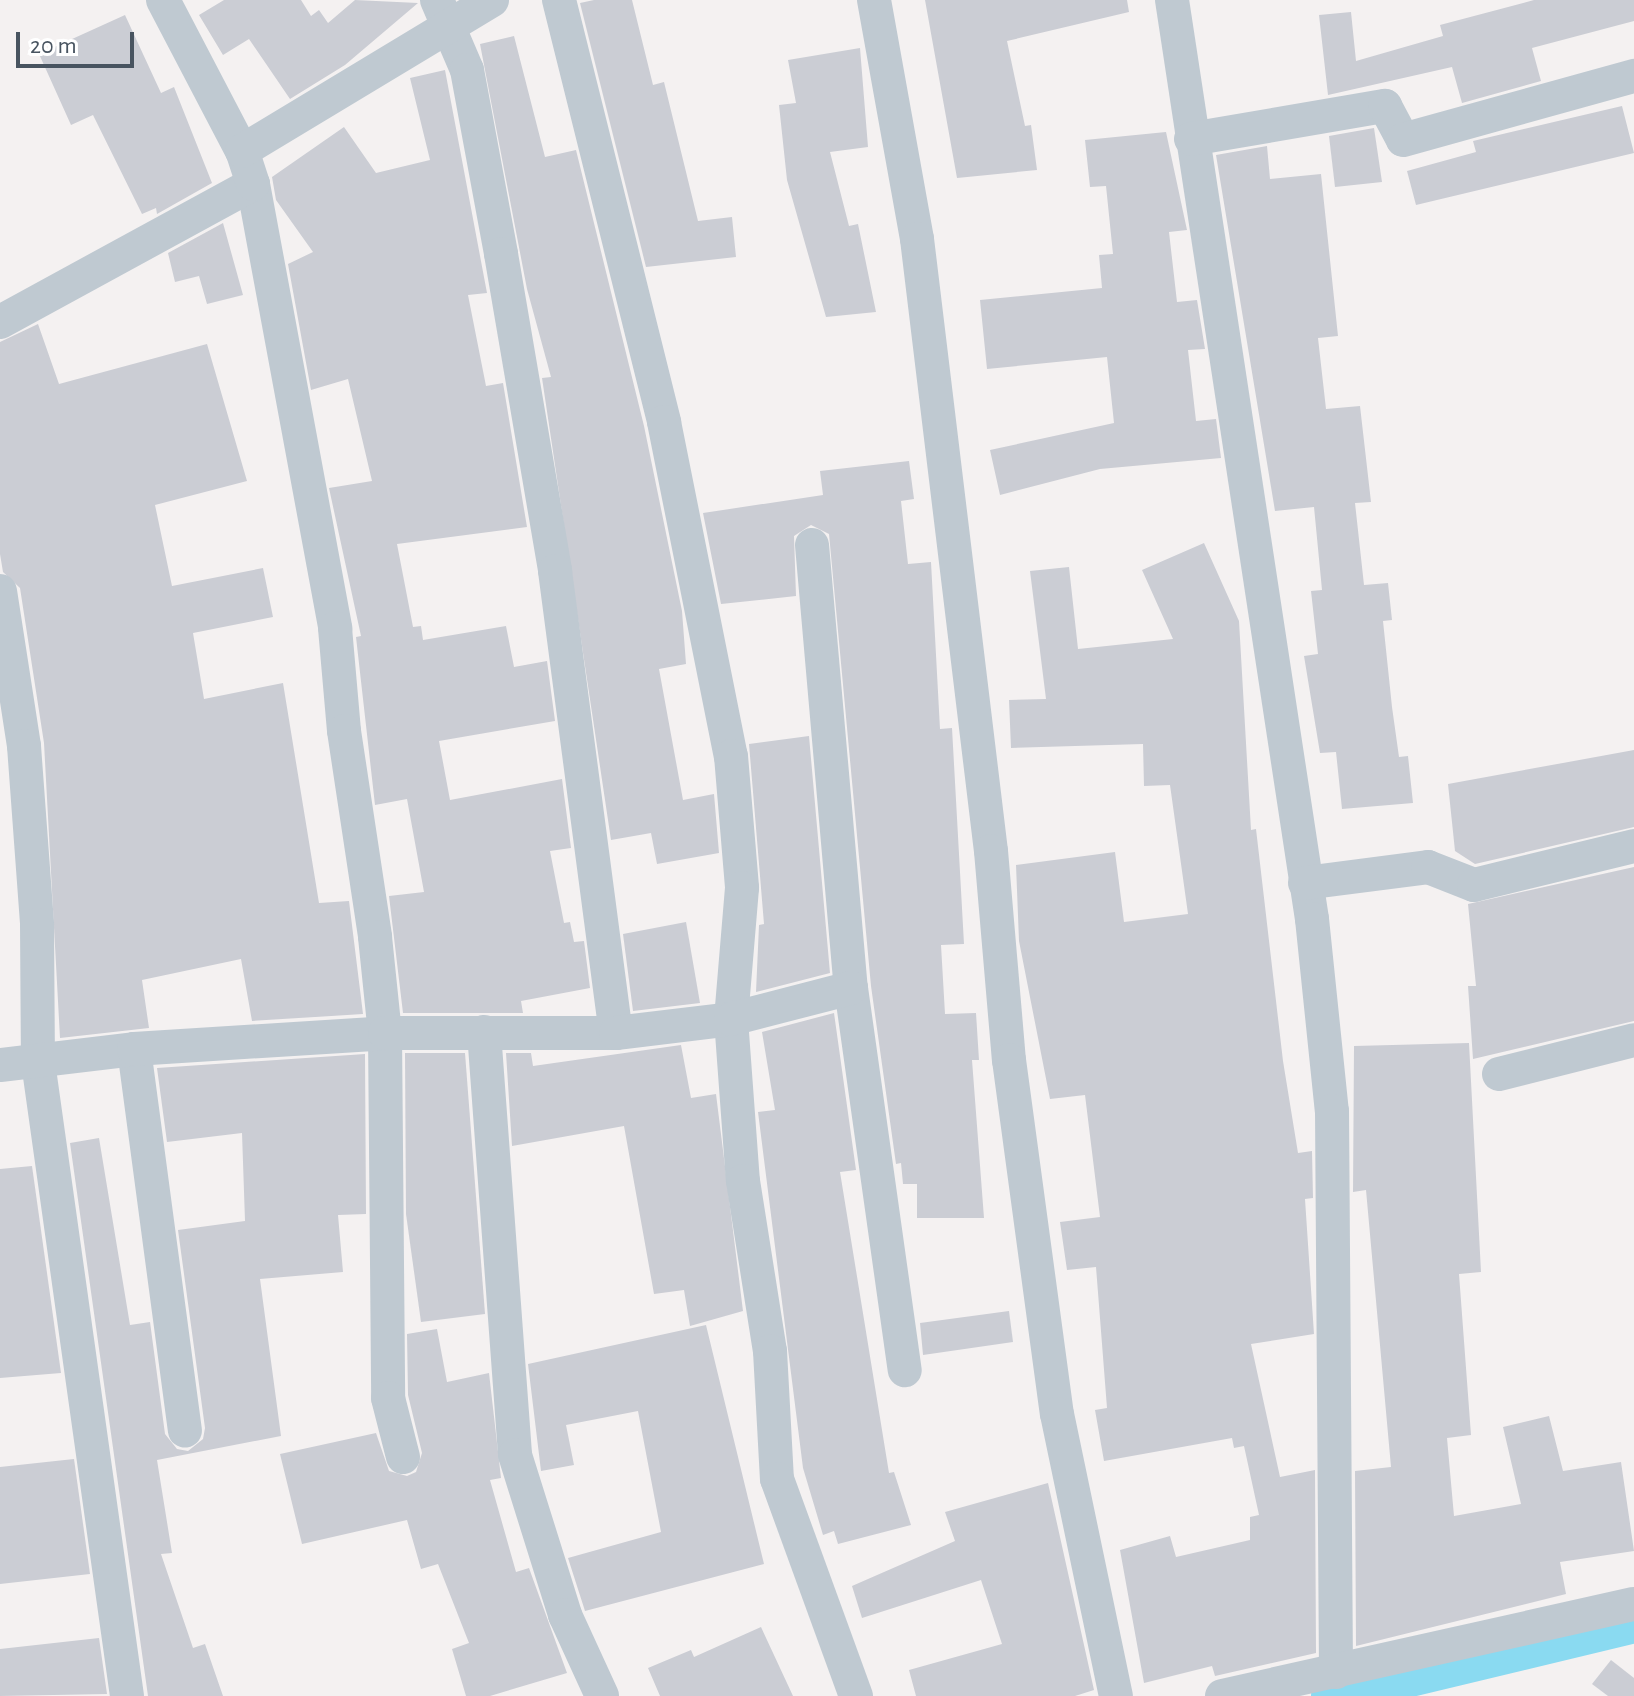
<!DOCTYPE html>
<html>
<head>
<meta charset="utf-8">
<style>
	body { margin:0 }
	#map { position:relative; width:1634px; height:1696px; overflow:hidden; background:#f4f1f1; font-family:"Alegreya Sans",sans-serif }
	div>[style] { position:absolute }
	.canal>* { height:40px; margin:-20px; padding:0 20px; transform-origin:20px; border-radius:20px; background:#8adaf1 }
	.building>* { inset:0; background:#cbcdd4 }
	.minor>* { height:34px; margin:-17px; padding:0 17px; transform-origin:17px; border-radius:17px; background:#bfc9d1 }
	span { translate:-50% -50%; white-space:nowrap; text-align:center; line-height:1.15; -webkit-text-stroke:6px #fff; paint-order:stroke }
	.scale { position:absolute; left:16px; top:32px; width:118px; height:36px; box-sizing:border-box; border:4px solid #485460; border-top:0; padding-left:10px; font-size:24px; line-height:28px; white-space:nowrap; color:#485460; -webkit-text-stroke:6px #fff; paint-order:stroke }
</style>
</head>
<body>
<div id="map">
	<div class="canal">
		<i style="left:1331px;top:1696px;width:312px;rotate:-13.5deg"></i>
	</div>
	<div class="building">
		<i style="clip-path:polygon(224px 0,301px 0,311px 16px,319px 10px,328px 23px,355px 0,418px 3px,345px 65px,290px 99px,249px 39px,223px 55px,199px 15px)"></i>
		<i style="clip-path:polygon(594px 0,632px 0,653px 85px,664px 82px,698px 221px,732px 217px,736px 257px,646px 267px,580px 3px)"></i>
		<i style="clip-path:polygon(925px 0,1127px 0,1129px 12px,1007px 41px,1025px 126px,1031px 125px,1037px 170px,957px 178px)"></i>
		<i style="clip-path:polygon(1534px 0,1634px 0,1634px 21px,1532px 48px,1541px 81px,1462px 103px,1452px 67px,1328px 95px,1319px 15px,1351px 12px,1356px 61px,1443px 36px,1440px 25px)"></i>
		<i style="clip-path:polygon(125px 15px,161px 93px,174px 87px,212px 183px,157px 214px,156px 208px,142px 214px,93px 115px,71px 125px,39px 54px)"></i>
		<i style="clip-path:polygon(514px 36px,545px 157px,576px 150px,644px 426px,682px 611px,686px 664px,659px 669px,683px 800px,714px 794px,719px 853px,657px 864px,651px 833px,611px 840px,542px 378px,551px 377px,527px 289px,480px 44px)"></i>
		<i style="clip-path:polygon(860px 48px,868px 147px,830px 152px,849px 226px,858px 224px,876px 312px,826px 317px,787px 180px,779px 105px,796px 103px,788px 60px)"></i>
		<i style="clip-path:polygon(445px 70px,487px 293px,468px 295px,486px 386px,503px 383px,527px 527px,397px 544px,413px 627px,421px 626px,423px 640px,506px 626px,514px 667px,547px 661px,555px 721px,439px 741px,450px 800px,562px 779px,571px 848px,550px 851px,564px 923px,570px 922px,574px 942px,584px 941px,590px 988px,521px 1001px,523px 1013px,403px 1013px,389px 896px,424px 892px,407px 799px,375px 805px,356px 637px,361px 636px,329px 488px,372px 481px,348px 379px,311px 390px,288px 264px,313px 252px,276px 200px,272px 177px,344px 127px,376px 173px,430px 160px,410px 78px)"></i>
		<i style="clip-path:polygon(1622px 106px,1634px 153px,1416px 205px,1407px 171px,1476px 152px,1473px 141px)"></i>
		<i style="clip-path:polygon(1374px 128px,1382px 182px,1335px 187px,1329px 136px)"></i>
		<i style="clip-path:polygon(1166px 132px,1187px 230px,1169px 232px,1177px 302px,1197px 300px,1205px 349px,1188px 350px,1196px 421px,1216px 419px,1221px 458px,1100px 469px,1000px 495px,990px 450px,1114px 423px,1107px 357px,987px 369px,980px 300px,1102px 288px,1099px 255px,1113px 254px,1106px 186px,1090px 187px,1085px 140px)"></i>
		<i style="clip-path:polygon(1267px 146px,1270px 179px,1321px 174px,1338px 336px,1318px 338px,1326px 409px,1360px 406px,1371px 502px,1355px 503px,1364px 585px,1388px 583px,1392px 620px,1383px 621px,1392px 707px,1399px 757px,1408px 756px,1413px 803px,1342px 809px,1336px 752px,1320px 753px,1304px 656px,1318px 654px,1311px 591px,1322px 590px,1314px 507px,1275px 511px,1216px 155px)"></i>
		<i style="clip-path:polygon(223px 223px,243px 295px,207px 304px,199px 276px,175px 282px,168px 253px)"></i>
		<i style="clip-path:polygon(38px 324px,59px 384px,207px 344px,247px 481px,155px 505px,172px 586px,263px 568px,273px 617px,193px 633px,204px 699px,283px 683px,319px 903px,349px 901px,363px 1014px,252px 1021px,241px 959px,142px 980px,149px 1028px,60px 1038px,44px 743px,20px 588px,3px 572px,0 554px,0 342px)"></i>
		<i style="clip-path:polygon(909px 461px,914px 499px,901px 501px,908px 564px,931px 562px,940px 729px,952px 728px,964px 944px,941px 945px,945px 1014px,976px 1013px,979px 1060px,972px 1060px,984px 1218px,917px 1218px,917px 1184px,903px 1184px,901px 1163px,896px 1164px,871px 986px,829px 534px,811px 525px,794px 536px,796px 596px,721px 604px,703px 513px,823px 495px,820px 471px)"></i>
		<i style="clip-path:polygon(1204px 543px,1239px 621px,1251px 830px,1256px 829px,1283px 1061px,1298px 1153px,1312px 1151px,1313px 1198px,1305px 1199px,1314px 1334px,1251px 1344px,1280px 1477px,1315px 1470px,1316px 1653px,1215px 1676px,1212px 1666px,1144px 1683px,1120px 1550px,1170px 1536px,1176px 1557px,1250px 1540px,1250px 1517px,1259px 1515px,1244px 1446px,1234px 1448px,1232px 1438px,1104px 1461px,1095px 1410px,1107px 1408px,1096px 1267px,1067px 1270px,1060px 1222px,1100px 1217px,1085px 1095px,1050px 1099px,1019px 941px,1016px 865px,1115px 852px,1124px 922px,1188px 914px,1170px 785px,1144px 786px,1143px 744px,1011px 748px,1009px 700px,1046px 699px,1030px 571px,1069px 567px,1078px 649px,1173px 639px,1142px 570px)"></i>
		<i style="clip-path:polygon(809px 736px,830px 973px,756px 992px,759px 925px,764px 924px,749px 744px)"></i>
		<i style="clip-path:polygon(1634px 750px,1634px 827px,1475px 864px,1455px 851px,1448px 784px)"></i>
		<i style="clip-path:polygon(1634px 867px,1634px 1021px,1473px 1059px,1468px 986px,1476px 986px,1468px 904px)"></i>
		<i style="clip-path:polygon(686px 922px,700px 1003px,633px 1011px,623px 934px)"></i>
		<i style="clip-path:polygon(834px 1013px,856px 1170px,840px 1172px,889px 1473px,894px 1472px,911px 1525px,838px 1544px,834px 1531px,823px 1535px,803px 1468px,758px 1112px,775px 1110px,762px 1032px)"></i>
		<i style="clip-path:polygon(1469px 1043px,1481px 1272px,1459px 1274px,1471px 1435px,1447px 1438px,1454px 1516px,1521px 1504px,1503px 1427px,1549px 1416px,1563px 1471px,1621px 1462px,1634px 1551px,1560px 1562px,1566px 1594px,1356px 1646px,1355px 1471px,1391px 1467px,1366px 1190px,1353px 1192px,1354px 1046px)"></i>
		<i style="clip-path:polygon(681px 1045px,691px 1098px,716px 1094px,743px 1311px,690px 1326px,684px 1290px,654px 1294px,624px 1126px,512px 1146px,506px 1053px,531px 1053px,533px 1066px)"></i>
		<i style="clip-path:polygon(405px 1053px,465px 1053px,485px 1314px,421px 1322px,406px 1214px)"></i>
		<i style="clip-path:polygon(365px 1054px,366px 1214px,338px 1215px,343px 1272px,260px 1279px,281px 1436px,157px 1460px,172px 1553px,161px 1554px,193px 1648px,205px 1644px,223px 1696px,148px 1696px,70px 1143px,99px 1138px,130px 1325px,150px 1322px,165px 1434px,177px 1449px,188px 1451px,203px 1439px,205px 1428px,178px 1230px,245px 1221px,242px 1133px,167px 1142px,157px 1068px)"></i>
		<i style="clip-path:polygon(32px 1166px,61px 1373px,0 1378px,0 1169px)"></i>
		<i style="clip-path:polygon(1009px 1311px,1013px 1342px,923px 1355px,920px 1323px)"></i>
		<i style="clip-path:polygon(706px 1325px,764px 1564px,585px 1611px,568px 1558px,661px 1532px,638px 1411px,566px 1425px,574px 1465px,541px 1471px,528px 1364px)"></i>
		<i style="clip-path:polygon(437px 1329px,447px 1382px,489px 1373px,501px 1478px,490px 1480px,516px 1572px,529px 1568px,567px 1673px,490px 1696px,466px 1696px,452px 1649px,469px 1643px,438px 1564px,421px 1569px,407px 1520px,302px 1544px,280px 1454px,376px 1433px,389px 1471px,407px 1476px,416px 1472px,422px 1453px,408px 1395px,407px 1334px)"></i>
		<i style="clip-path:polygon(74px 1459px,90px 1574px,0 1584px,0 1467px)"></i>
		<i style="clip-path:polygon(1048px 1483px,1094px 1690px,1075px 1696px,916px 1696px,909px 1670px,1002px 1644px,981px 1580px,862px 1618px,852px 1586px,955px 1541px,945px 1512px)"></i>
		<i style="clip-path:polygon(761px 1627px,793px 1696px,660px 1696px,648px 1668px,691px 1650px,694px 1657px)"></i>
		<i style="clip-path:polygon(99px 1638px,107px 1694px,0 1696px,0 1649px)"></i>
		<i style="clip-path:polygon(1611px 1660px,1634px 1678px,1634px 1696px,1608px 1696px,1592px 1684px)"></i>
	</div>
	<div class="minor">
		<i style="left:163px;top:0;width:170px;rotate:62.4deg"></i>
		<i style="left:437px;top:0;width:76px;rotate:66.8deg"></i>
		<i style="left:467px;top:70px;width:187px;rotate:79.5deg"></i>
		<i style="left:501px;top:254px;width:322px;rotate:80.3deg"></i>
		<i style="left:555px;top:571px;width:466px;rotate:82.5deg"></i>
		<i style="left:559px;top:0;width:435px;rotate:76deg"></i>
		<i style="left:664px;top:422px;width:341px;rotate:78.7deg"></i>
		<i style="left:731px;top:756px;width:132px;rotate:85.2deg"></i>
		<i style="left:742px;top:888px;width:131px;rotate:94.8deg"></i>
		<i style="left:731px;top:1019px;width:162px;rotate:85.8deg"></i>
		<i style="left:743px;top:1181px;width:172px;rotate:81deg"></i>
		<i style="left:770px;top:1351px;width:128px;rotate:86.9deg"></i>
		<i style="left:777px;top:1479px;width:231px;rotate:70deg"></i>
		<i style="left:874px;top:0;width:243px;rotate:79.8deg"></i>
		<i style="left:917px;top:239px;width:616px;rotate:83.11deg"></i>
		<i style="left:991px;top:851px;width:210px;rotate:85.1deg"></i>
		<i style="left:1009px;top:1060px;width:357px;rotate:82.3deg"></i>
		<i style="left:1057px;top:1414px;width:288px;rotate:78.2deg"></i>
		<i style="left:1172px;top:0;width:930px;rotate:81.34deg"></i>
		<i style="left:1312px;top:919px;width:193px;rotate:84.1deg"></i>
		<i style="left:1332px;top:1111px;width:561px;rotate:89.59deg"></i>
		<i style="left:1191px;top:139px;width:197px;rotate:-9.7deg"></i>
		<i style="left:1385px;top:106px;width:38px;rotate:62deg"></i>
		<i style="left:1403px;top:140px;width:240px;rotate:-15.5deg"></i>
		<i style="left:253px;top:184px;width:452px;rotate:79.5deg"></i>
		<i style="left:335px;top:628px;width:103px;rotate:85deg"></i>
		<i style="left:344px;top:731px;width:208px;rotate:81.4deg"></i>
		<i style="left:375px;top:937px;width:97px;rotate:84.1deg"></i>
		<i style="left:385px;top:1033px;width:365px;rotate:89.5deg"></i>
		<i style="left:388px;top:1398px;width:61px;rotate:75.7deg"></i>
		<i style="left:0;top:322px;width:288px;rotate:-28.6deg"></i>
		<i style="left:253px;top:184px;width:35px;rotate:-108deg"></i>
		<i style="left:242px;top:151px;width:292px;rotate:-31.1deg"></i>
		<i style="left:812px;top:545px;width:445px;rotate:85deg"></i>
		<i style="left:851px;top:988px;width:386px;rotate:82deg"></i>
		<i style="left:0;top:591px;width:157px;rotate:81.2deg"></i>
		<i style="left:24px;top:746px;width:179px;rotate:85.8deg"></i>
		<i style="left:37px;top:925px;width:137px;rotate:89.6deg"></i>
		<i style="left:38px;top:1062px;width:640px;rotate:82.01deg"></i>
		<i style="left:1305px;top:883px;width:124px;rotate:-7.4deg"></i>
		<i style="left:1428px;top:867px;width:49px;rotate:21.4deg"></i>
		<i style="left:1474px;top:885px;width:165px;rotate:-13.7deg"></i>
		<i style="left:484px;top:1032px;width:424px;rotate:85.8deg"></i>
		<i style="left:515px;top:1455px;width:168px;rotate:72.6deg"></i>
		<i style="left:565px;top:1615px;width:89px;rotate:65.4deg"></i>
		<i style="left:134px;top:1049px;width:385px;rotate:82.4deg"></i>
		<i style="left:0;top:1065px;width:135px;rotate:-6.8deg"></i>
		<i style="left:134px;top:1049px;width:252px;rotate:-3.6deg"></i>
		<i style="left:385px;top:1033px;width:231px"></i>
		<i style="left:616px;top:1033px;width:116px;rotate:-6.9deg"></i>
		<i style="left:731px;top:1019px;width:124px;rotate:-14.5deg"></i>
		<i style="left:1499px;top:1074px;width:139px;rotate:-14.1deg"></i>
		<i style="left:1222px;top:1696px;width:422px;rotate:-12.6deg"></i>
	</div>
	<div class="scale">20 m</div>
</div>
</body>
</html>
